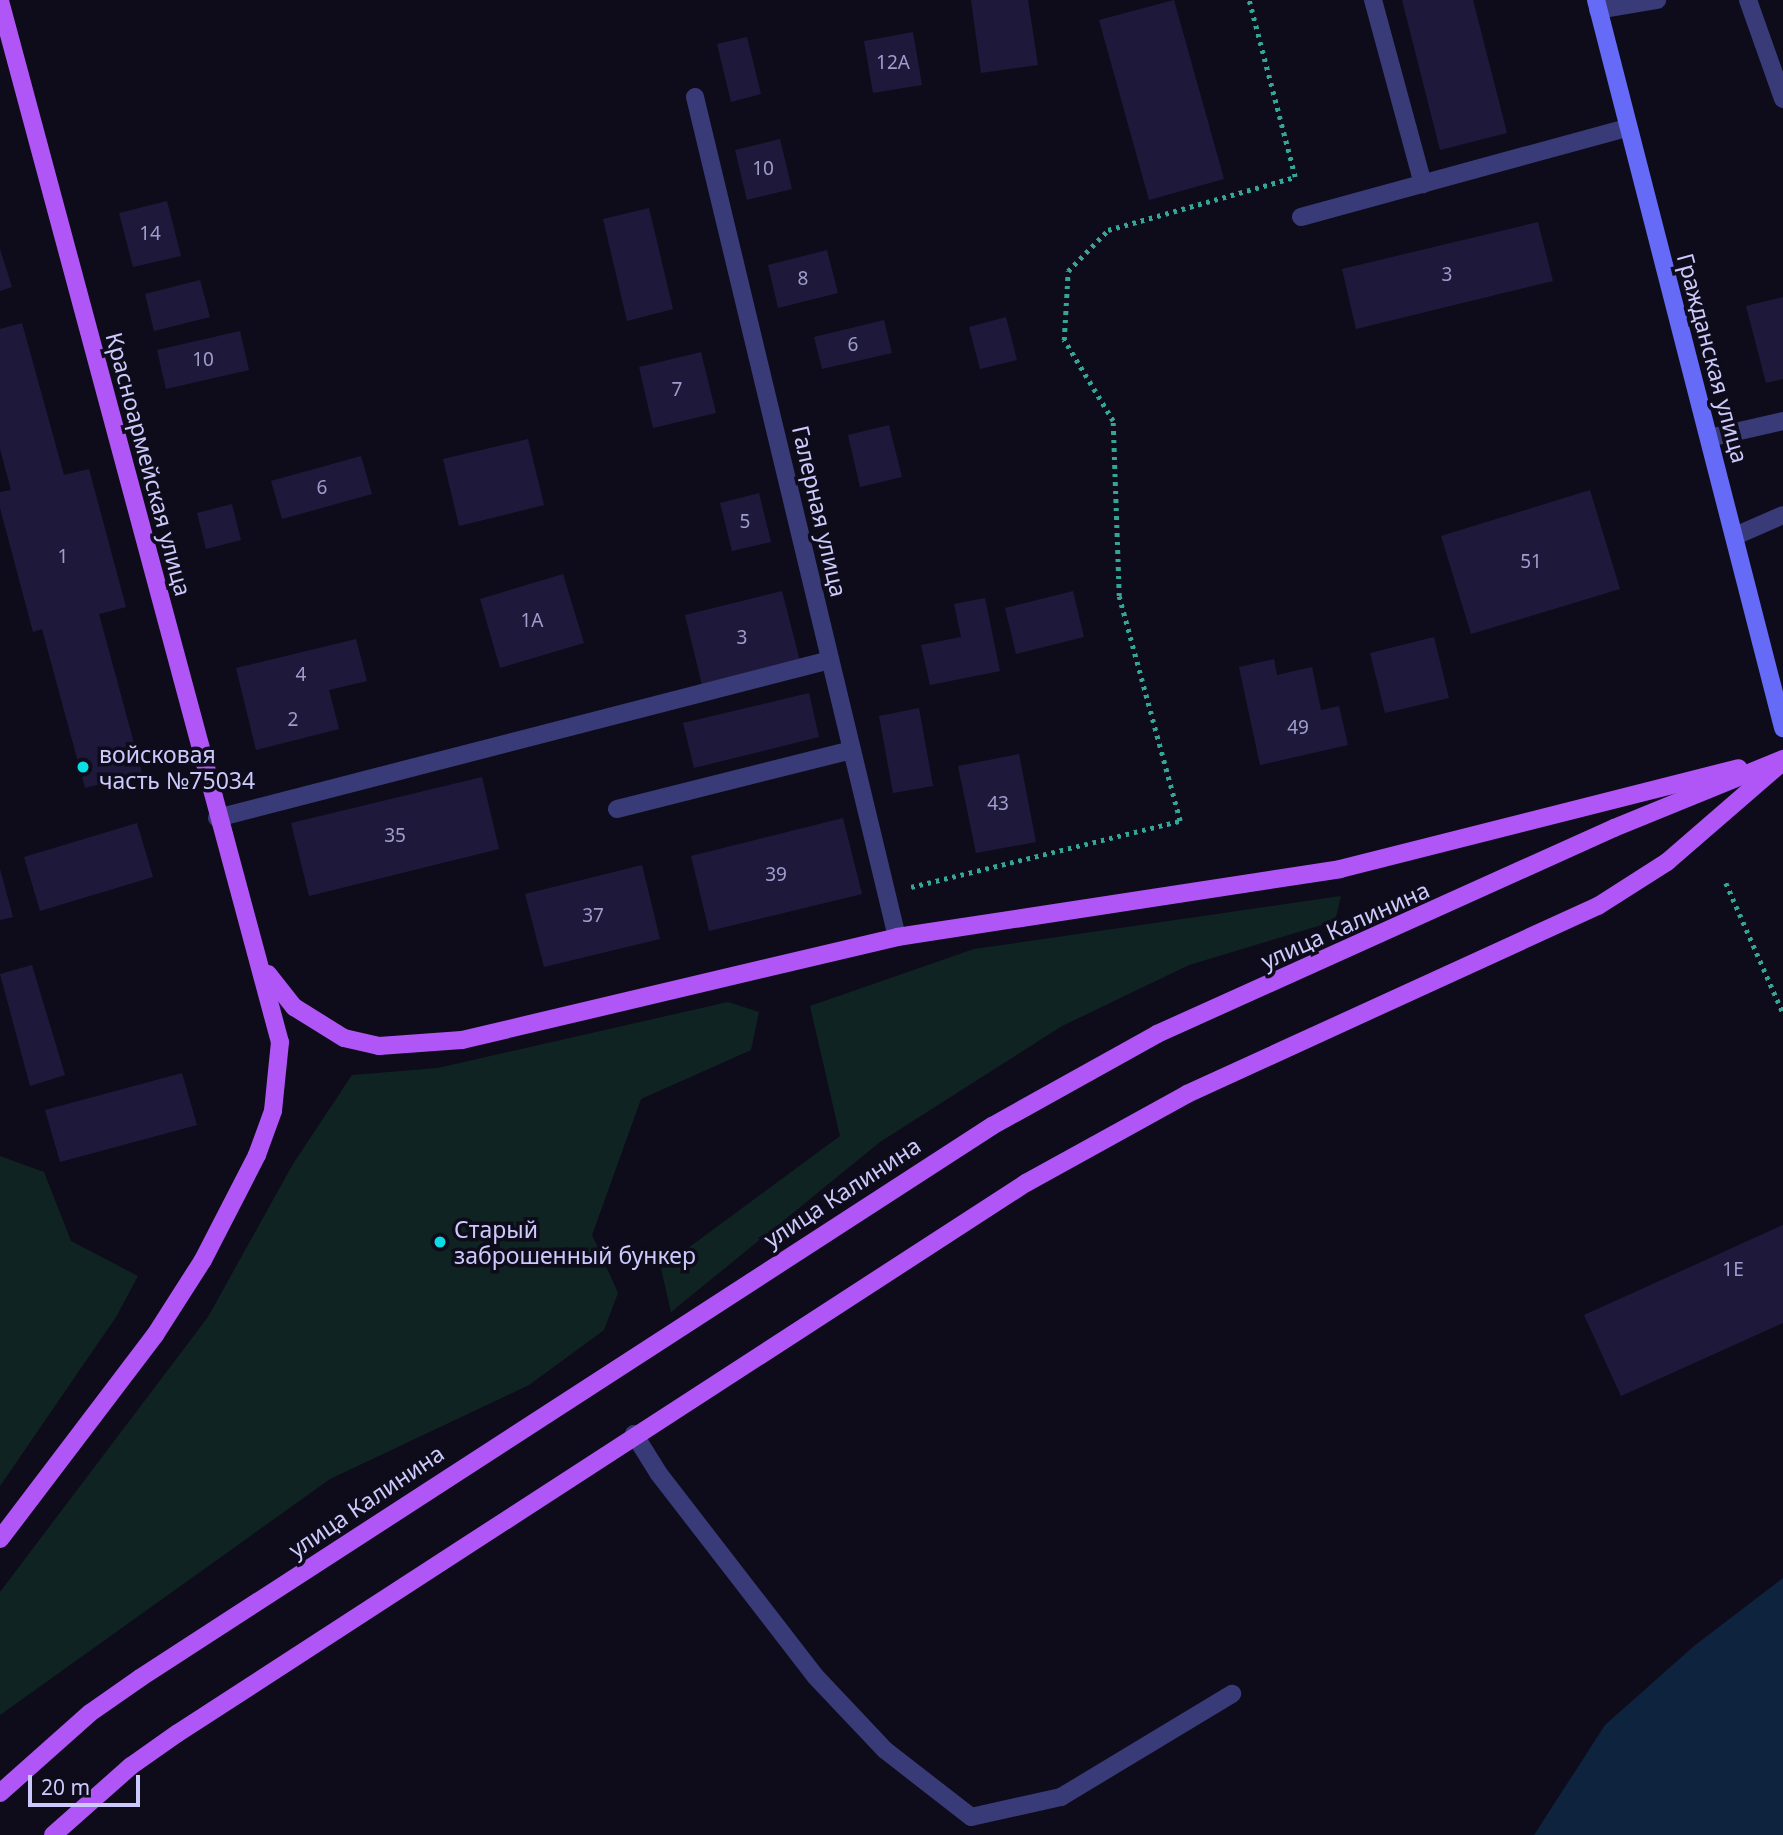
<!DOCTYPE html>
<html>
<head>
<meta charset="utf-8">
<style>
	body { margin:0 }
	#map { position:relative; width:1783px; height:1835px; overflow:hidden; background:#0e0c1b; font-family:"Noto Sans",sans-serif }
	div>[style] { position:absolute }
	.green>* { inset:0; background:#0f2422 }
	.water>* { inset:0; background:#0e233d }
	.building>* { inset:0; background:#1e193b }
	.path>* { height:4.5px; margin-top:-2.25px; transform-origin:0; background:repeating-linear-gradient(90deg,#33a698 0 3.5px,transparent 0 8.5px) }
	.lane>* { height:18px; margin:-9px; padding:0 9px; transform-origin:9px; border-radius:9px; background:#393b78 }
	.street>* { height:18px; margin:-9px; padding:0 9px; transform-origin:9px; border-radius:9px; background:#393b78 }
	.secondary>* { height:18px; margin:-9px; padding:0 9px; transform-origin:9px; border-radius:9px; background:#656af7 }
	.primary>* { height:18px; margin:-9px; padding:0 9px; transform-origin:9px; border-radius:9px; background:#b156f6 }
	.dots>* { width:19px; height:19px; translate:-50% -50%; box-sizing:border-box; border:4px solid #0e0c1b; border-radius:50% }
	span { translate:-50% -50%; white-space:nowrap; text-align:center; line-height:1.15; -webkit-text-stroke:7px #0e0c1b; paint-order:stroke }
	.number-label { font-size:19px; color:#a09dcc }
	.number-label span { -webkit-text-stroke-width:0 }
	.street-label { font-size:23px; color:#ccc9fc }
	.poi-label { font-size:23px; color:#ccc9fc }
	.left { translate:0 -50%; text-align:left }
	.scale { position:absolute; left:28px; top:1775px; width:112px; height:32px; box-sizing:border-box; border:4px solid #ccc9fc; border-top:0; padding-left:9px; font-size:21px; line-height:24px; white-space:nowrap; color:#ccc9fc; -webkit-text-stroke:5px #0e0c1b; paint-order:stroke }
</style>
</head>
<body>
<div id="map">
	<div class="green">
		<i style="clip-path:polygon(1341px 896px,1335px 921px,1189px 965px,1062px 1026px,880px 1142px,671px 1312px,661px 1268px,840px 1136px,810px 1006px,974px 949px)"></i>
		<i style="clip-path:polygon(728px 1002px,759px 1012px,751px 1050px,641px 1099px,592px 1235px,618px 1293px,604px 1330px,529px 1385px,330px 1479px,0 1715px,0 1592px,208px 1317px,293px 1164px,352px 1075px,438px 1068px)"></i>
		<i style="clip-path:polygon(0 1156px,44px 1172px,71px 1241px,138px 1276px,116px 1317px,0 1486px)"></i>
	</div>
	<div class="water">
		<i style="clip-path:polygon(1783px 1578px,1783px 1835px,1534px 1835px,1605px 1725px,1694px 1646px)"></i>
	</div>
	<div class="building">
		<i style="clip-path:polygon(971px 0,1028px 0,1038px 65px,981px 73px)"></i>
		<i style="clip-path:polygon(1174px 0,1224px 179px,1149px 200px,1099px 20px)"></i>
		<i style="clip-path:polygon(1402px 0,1473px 0,1507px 133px,1440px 150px)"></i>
		<i style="clip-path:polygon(913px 32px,922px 85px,873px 93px,864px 41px)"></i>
		<i style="clip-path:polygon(747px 37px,761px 94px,731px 102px,717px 44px)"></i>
		<i style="clip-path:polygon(780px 139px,792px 189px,747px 200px,735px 150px)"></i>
		<i style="clip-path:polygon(167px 201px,181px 256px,133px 267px,119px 213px)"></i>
		<i style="clip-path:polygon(649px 208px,673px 309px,627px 321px,603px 219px)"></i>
		<i style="clip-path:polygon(1538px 222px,1553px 281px,1356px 329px,1342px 269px)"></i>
		<i style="clip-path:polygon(0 249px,12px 287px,0 291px)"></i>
		<i style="clip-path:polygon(827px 250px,838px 293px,778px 308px,768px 265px)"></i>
		<i style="clip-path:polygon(200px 280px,210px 317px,154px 331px,145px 294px)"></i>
		<i style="clip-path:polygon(1783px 297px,1783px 379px,1766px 383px,1746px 306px)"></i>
		<i style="clip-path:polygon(1006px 317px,1017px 360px,980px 369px,969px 327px)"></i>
		<i style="clip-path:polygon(884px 320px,892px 353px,822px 369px,814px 337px)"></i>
		<i style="clip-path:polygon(22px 323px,64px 475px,89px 469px,126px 607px,99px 614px,142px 773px,85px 788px,42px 629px,33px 632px,0 508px,0 492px,11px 490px,0 449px,0 329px)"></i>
		<i style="clip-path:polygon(240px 331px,249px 370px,166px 389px,157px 350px)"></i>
		<i style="clip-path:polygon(701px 352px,716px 413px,653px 428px,639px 367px)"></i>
		<i style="clip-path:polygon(889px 425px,902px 477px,860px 487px,848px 435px)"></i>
		<i style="clip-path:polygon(528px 439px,544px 505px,459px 526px,443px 459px)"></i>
		<i style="clip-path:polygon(361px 456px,372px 494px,282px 519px,271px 481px)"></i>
		<i style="clip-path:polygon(1590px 490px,1620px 589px,1471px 634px,1441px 536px)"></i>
		<i style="clip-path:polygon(759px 493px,771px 542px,732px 551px,720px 503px)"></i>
		<i style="clip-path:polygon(232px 504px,241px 540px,206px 549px,197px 513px)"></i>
		<i style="clip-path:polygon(563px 574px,584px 643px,500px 668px,480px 599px)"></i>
		<i style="clip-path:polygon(782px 591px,800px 661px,702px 685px,685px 615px)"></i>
		<i style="clip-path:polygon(1073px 591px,1084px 637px,1016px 654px,1005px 608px)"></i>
		<i style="clip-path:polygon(985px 598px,1000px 671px,930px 685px,921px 645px,961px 637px,954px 604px)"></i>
		<i style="clip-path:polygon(1434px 637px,1449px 698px,1385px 713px,1370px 653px)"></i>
		<i style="clip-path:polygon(356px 639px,367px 681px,329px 690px,339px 729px,256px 750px,236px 668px)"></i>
		<i style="clip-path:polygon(1274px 659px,1277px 675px,1312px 667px,1321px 710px,1339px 706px,1348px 745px,1260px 765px,1239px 667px)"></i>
		<i style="clip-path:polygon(809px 693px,819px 737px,694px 768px,683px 723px)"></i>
		<i style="clip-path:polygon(919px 708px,933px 786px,893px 793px,879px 716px)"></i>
		<i style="clip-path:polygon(1019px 754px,1036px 842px,976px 853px,958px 766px)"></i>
		<i style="clip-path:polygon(482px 777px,499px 849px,309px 896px,291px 823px)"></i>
		<i style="clip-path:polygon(843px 818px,862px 894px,709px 931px,691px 856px)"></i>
		<i style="clip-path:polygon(137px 823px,153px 877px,40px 911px,24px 857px)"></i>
		<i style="clip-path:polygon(642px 865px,660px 939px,544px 967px,525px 894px)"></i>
		<i style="clip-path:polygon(0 869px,13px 917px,0 920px)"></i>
		<i style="clip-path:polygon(32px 965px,65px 1075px,30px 1086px,0 974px)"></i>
		<i style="clip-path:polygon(182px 1073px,197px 1125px,60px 1162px,45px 1110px)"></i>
		<i style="clip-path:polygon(1783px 1225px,1783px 1323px,1621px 1396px,1584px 1315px)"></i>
	</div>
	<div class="path">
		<i style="left:1726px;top:883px;width:142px;rotate:66.3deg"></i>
		<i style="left:911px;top:887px;width:277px;rotate:-13.8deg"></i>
		<i style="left:1180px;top:821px;width:233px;rotate:-105.2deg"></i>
		<i style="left:1119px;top:596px;width:175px;rotate:-92deg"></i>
		<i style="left:1113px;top:421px;width:95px;rotate:-121.2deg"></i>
		<i style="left:1064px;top:340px;width:69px;rotate:-86.7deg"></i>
		<i style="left:1068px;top:271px;width:57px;rotate:-45.7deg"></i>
		<i style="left:1108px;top:230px;width:194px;rotate:-15.8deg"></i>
		<i style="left:1295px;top:177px;width:183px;rotate:-104.6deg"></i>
	</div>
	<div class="lane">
		<i style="left:1373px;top:0;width:191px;rotate:74.8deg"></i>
		<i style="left:1748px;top:0;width:105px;rotate:70.5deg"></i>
		<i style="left:1598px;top:10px;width:60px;rotate:-9.6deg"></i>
		<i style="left:1301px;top:217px;width:338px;rotate:-15.3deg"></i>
		<i style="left:1709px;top:438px;width:76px;rotate:-12.9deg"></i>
		<i style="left:1735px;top:536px;width:52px;rotate:-23.6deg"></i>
		<i style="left:617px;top:809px;width:242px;rotate:-14.1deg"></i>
		<i style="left:217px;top:818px;width:633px;rotate:-14.45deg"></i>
		<i style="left:634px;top:1434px;width:47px;rotate:58deg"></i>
		<i style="left:659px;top:1474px;width:255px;rotate:52.3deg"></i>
		<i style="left:815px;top:1676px;width:102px;rotate:46.6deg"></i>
		<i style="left:885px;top:1750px;width:109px;rotate:37.9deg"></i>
		<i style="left:971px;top:1817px;width:92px;rotate:-12.5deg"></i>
		<i style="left:1061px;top:1797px;width:200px;rotate:-31.1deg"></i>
	</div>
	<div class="street">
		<i style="left:695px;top:97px;width:864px;rotate:76.48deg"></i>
	</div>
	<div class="secondary">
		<i style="left:1596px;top:0;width:752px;rotate:75.59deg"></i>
	</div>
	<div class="primary">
		<i style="left:0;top:1px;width:1078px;rotate:74.95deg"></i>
		<i style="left:280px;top:1042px;width:69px;rotate:95.8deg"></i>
		<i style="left:273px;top:1111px;width:47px;rotate:110deg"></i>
		<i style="left:257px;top:1155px;width:118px;rotate:117.2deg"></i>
		<i style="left:203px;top:1260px;width:89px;rotate:122.6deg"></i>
		<i style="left:155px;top:1335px;width:256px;rotate:127.2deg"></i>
		<i style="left:268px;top:974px;width:42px;rotate:51.8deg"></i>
		<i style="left:294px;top:1007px;width:59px;rotate:31.8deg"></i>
		<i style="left:344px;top:1038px;width:36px;rotate:13deg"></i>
		<i style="left:379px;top:1046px;width:83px;rotate:-4.1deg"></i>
		<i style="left:462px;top:1040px;width:447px;rotate:-13.3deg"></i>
		<i style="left:897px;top:937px;width:448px;rotate:-8.7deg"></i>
		<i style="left:1340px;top:869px;width:411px;rotate:-14.2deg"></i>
		<i style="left:0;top:1793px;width:120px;rotate:-41.6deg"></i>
		<i style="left:90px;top:1713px;width:61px;rotate:-35deg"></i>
		<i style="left:140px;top:1678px;width:1015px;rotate:-32.94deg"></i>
		<i style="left:992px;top:1126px;width:189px;rotate:-29.1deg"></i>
		<i style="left:1157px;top:1034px;width:501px;rotate:-24.26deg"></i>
		<i style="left:1614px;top:828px;width:183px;rotate:-22.2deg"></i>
		<i style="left:53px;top:1835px;width:104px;rotate:-41.5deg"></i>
		<i style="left:131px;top:1766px;width:57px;rotate:-35.1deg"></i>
		<i style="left:178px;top:1733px;width:1011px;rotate:-32.97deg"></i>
		<i style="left:1026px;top:1183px;width:184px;rotate:-28.9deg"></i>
		<i style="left:1187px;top:1094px;width:452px;rotate:-24.6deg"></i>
		<i style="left:1598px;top:906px;width:82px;rotate:-32.5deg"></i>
		<i style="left:1667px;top:862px;width:147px;rotate:-40.9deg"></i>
	</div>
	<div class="dots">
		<i style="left:83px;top:767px;background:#0cdce4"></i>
		<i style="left:440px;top:1242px;background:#0cdce4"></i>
	</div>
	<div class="number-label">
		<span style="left:893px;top:63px">12А</span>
		<span style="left:763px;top:169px">10</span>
		<span style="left:150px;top:234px">14</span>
		<span style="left:1447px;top:275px">3</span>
		<span style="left:803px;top:279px">8</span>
		<span style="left:853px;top:345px">6</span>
		<span style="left:203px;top:360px">10</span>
		<span style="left:677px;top:390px">7</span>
		<span style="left:322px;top:488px">6</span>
		<span style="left:745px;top:522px">5</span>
		<span style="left:63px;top:557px">1</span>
		<span style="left:1531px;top:562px">51</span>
		<span style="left:532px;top:621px">1А</span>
		<span style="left:742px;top:638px">3</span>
		<span style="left:301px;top:675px">4</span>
		<span style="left:293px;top:720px">2</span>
		<span style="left:1298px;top:728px">49</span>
		<span style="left:998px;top:804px">43</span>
		<span style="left:395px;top:836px">35</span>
		<span style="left:776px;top:875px">39</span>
		<span style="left:593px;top:916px">37</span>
		<span style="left:1733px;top:1270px">1Е</span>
	</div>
	<div class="street-label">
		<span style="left:1713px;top:358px;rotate:75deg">Гражданская улица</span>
		<span style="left:149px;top:464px;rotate:75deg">Красноармейская улица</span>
		<span style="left:820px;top:511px;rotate:77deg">Галерная улица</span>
		<span style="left:1345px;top:925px;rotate:-24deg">улица Калинина</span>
		<span style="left:842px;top:1192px;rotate:-33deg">улица Калинина</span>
		<span style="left:366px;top:1501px;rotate:-34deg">улица Калинина</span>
	</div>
	<div class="poi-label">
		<span class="left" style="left:99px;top:767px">войсковая<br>часть №75034</span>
		<span class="left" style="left:454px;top:1242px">Старый<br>заброшенный бункер</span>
	</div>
	<div class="scale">20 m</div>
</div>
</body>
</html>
